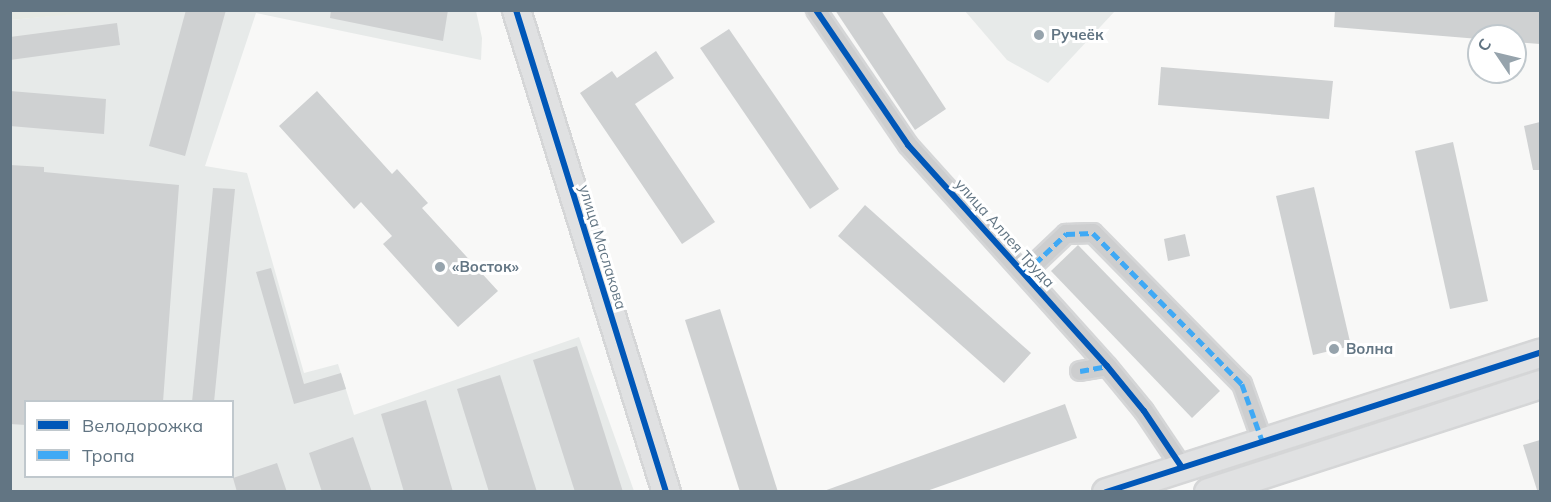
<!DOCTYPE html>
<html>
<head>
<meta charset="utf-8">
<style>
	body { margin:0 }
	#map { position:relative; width:1551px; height:502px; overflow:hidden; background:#f8f8f7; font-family:Mulish,sans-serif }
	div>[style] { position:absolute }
	.built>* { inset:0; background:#e7eae9 }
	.green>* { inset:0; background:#e7eae4 }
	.building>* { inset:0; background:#cfd1d2 }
	.roads { filter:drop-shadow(2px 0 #d5d6d7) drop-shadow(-2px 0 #d5d6d7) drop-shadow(0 2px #d5d6d7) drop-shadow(0 -2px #d5d6d7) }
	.street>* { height:18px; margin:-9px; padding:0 9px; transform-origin:9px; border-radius:9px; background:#cdcecf }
	.secondary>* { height:27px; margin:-13.5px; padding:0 13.5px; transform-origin:13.5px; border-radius:13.5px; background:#e0e1e2 }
	.quiet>* { height:4.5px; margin-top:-2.25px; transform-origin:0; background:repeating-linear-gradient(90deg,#3fa9f5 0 9px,transparent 0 13.5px) }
	.cycleway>* { height:6px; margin:-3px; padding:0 3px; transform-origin:3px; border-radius:3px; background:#0057b8 }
	.dots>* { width:16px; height:16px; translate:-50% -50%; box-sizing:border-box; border:3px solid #fff; border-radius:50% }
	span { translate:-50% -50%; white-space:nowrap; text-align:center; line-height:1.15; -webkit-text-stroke:6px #fff; paint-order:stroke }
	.poi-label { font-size:15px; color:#627583; font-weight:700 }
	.left { translate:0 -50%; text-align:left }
	.street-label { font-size:15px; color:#627583 }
	.frame { position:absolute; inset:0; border:12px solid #627583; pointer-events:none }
	.legend { position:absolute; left:24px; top:400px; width:210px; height:78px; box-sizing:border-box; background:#fff; border:2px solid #c0c8cd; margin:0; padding:8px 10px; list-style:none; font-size:18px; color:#627583 }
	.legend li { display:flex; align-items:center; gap:12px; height:30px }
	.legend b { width:30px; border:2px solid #c0c8cd }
	.north { position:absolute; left:1467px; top:24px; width:60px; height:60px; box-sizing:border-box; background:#fff; border:2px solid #c0c8cd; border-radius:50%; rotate:305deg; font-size:16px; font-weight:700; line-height:24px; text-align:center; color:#627583 }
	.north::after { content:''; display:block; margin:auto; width:21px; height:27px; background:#96a3ac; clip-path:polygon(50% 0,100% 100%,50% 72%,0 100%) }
</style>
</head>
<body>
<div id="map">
	<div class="built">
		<i style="clip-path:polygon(evenodd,109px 10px,476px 11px,482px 38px,481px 60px,256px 13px,205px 166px,247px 173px,304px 373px,338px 364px,354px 415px,579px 337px,634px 491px,11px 492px,11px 20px,109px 10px,26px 402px,232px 402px,232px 476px,26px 476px,26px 402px)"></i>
		<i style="clip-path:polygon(965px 11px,1115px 11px,1048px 83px,1007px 60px)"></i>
	</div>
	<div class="green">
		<i style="clip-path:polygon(11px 10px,109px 10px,109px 11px,11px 20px)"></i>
		<i style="clip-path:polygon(1540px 365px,1540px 371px,1207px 478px,1205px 473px)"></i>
	</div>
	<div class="building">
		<i style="clip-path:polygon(186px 10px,226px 10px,185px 156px,149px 146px)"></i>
		<i style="clip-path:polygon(331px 10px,448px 10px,443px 41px,330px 18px)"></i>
		<i style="clip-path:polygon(835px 10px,881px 10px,946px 109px,915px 130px)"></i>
		<i style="clip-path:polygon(1335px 10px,1540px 10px,1540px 44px,1515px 42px,1515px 36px,1479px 39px,1334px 27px)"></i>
		<i style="clip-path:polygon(117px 23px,120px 45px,10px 60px,10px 37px)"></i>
		<i style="clip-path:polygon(729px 29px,839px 189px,810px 209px,700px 48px)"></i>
		<i style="clip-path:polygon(656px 51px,674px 78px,635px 104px,715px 222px,682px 244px,580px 93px,612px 71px,617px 78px)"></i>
		<i style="clip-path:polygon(1161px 67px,1333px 81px,1329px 119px,1158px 105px)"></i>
		<i style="clip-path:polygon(10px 91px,106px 99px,104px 134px,10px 126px)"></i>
		<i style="clip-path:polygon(317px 91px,392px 174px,397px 169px,428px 203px,422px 208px,498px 291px,458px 327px,383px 244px,392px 236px,361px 202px,354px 209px,279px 126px)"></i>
		<i style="clip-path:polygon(1540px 122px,1540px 170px,1533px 170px,1524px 126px)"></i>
		<i style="clip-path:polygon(1453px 142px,1488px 301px,1450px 309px,1415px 151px)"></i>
		<i style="clip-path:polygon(10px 165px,44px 167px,44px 172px,179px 185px,163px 402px,26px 402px,26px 425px,10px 424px)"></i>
		<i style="clip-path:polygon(1314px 187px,1351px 346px,1313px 355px,1276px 196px)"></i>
		<i style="clip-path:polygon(213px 188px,235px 189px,225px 291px,214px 402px,192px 402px)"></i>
		<i style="clip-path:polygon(865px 205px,1031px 353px,1004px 383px,838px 236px)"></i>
		<i style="clip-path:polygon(1185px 234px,1190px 256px,1168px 261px,1164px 239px)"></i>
		<i style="clip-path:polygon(1078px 245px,1220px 391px,1192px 418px,1051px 271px)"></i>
		<i style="clip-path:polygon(271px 268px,304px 384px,341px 373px,346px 389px,294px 404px,256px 272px)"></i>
		<i style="clip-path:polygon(720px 309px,778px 492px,740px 492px,685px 320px)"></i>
		<i style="clip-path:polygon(577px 346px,623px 492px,575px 492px,533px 360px)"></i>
		<i style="clip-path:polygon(500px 375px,537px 492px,489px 492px,457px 389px)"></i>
		<i style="clip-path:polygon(426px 400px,453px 492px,404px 492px,381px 414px)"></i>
		<i style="clip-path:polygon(1065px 404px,1077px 438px,924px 492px,821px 492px)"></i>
		<i style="clip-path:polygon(353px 437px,372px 492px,322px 492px,309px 453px)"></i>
		<i style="clip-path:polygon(1540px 440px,1540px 490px,1537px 490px,1523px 445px)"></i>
		<i style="clip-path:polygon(277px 463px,287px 492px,237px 492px,233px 478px)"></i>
	</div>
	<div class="roads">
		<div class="street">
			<i style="left:816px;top:10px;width:163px;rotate:55.7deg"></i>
			<i style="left:908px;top:145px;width:297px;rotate:48deg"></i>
			<i style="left:1107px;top:366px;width:58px;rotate:50.6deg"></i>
			<i style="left:1144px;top:411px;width:66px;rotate:56.1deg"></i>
			<i style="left:1025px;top:273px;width:57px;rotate:-43.6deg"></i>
			<i style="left:1066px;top:234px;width:27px;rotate:-2deg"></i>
			<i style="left:1093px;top:233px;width:212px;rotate:45.4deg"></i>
			<i style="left:1242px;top:384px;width:59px;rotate:70.3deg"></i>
			<i style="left:1080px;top:371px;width:27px;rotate:-10deg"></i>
		</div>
		<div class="secondary">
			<i style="left:516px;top:10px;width:505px;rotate:72.71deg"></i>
			<i style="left:1106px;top:492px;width:456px;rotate:-17.8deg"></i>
			<i style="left:1208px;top:492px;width:349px;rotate:-18deg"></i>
		</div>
	</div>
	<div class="quiet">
		<i style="left:1025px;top:273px;width:57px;rotate:-43.6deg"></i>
		<i style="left:1066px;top:234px;width:27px;rotate:-2deg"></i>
		<i style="left:1093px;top:233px;width:212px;rotate:45.4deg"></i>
		<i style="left:1242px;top:384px;width:59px;rotate:70.3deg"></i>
		<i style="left:1080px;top:371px;width:27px;rotate:-10deg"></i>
	</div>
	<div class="cycleway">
		<i style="left:516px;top:10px;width:505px;rotate:72.71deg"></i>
		<i style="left:816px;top:10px;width:163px;rotate:55.7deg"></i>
		<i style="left:908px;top:145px;width:297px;rotate:48deg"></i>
		<i style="left:1107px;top:366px;width:58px;rotate:50.6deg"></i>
		<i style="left:1144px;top:411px;width:66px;rotate:56.1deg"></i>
		<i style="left:1106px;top:492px;width:456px;rotate:-17.8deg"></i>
	</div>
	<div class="dots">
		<i style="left:1039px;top:35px;background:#96a3ac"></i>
		<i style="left:440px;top:267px;background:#96a3ac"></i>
		<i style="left:1334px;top:349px;background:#96a3ac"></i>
	</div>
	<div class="poi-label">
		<span class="left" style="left:1051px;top:35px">Ручеёк</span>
		<span class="left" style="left:452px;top:267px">«Восток»</span>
		<span class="left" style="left:1346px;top:349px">Волна</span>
	</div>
	<div class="street-label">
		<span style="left:1005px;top:233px;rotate:48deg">улица Аллея Труда</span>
		<span style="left:603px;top:247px;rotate:73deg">улица Маслакова</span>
	</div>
	<div class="frame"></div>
	<ul class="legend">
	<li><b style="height:8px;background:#0057b8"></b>Велодорожка</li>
	<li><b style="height:8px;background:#3fa9f5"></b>Тропа</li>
	</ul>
	<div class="north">С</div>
</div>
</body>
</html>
